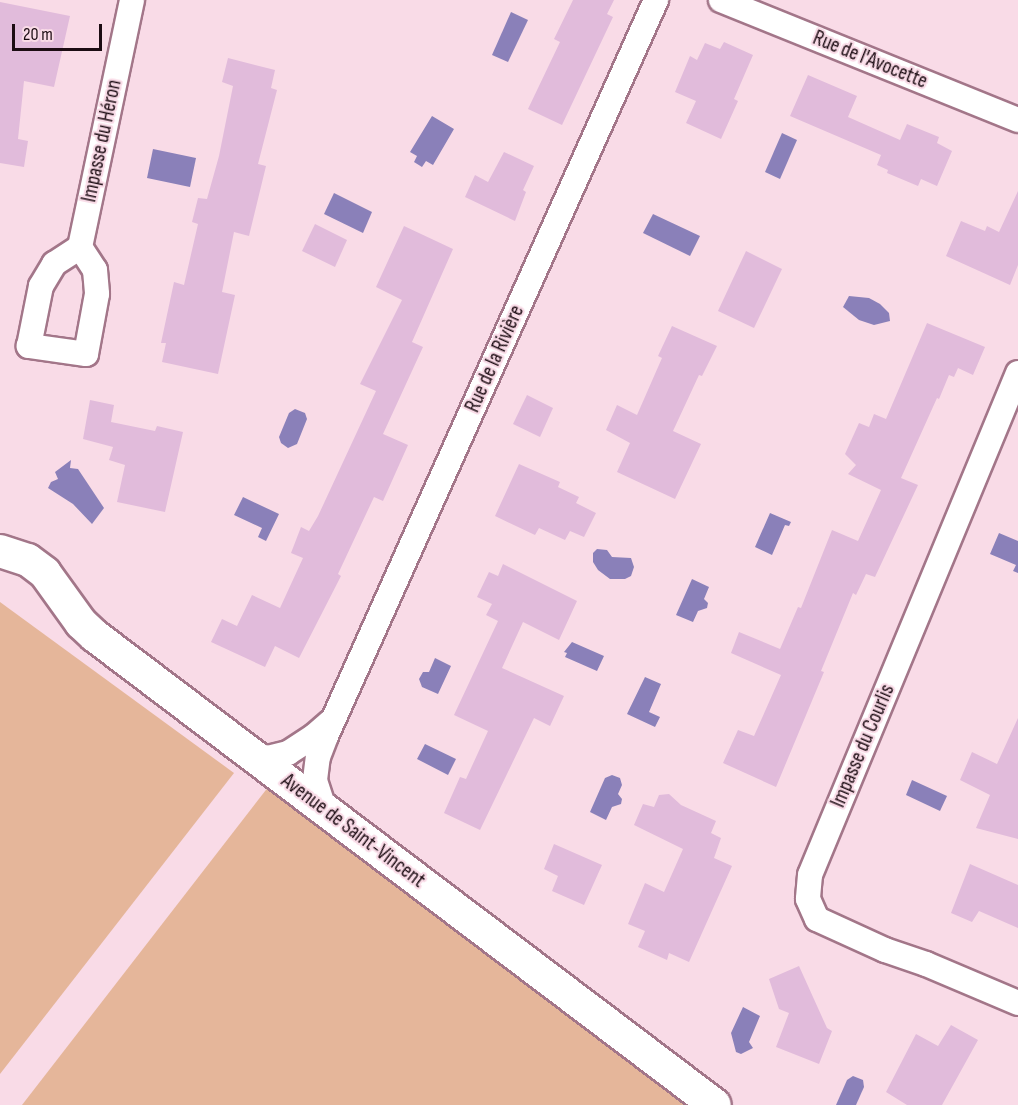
<!DOCTYPE html>
<html>
<head>
<meta charset="utf-8">
<style>
	body { margin:0 }
	#map { position:relative; width:1018px; height:1105px; overflow:hidden; background:#f9dbe7; font-family:"Sofia Sans Condensed",sans-serif }
	div>[style] { position:absolute }
	.green>* { inset:0; background:#e5b69a }
	.water>* { inset:0; background:#8a80b9 }
	.building>* { inset:0; background:#e1bbdb }
	.roads { filter:drop-shadow(2px 0 #a37689) drop-shadow(-2px 0 #a37689) drop-shadow(0 2px #a37689) drop-shadow(0 -2px #a37689) }
	.minor>* { height:24px; margin:-12px; padding:0 12px; transform-origin:12px; border-radius:12px; background:#fff }
	.tertiary>* { height:32px; margin:-16px; padding:0 16px; transform-origin:16px; border-radius:16px; background:#fff }
	span { translate:-50% -50%; white-space:nowrap; text-align:center; line-height:1.15; -webkit-text-stroke:4.5px #f9dbe7; paint-order:stroke }
	.street-label { font-size:21px; color:#1c0c13 }
	.scale { position:absolute; left:12px; top:24px; width:90px; height:27px; box-sizing:border-box; border:3px solid #1c0c13; border-top:0; padding-left:8px; font-size:18px; line-height:21px; white-space:nowrap; color:#1c0c13; -webkit-text-stroke:4px #f9dbe7; paint-order:stroke }
</style>
</head>
<body>
<div id="map">
	<div class="green">
		<i style="clip-path:polygon(0 602px,234px 773px,0 1074px)"></i>
		<i style="clip-path:polygon(269px 786px,695px 1105px,22px 1105px)"></i>
	</div>
	<div class="water">
		<i style="clip-path:polygon(511px 12px,528px 20px,508px 62px,492px 55px)"></i>
		<i style="clip-path:polygon(432px 116px,454px 129px,433px 165px,426px 161px,422px 167px,414px 162px,417px 156px,410px 152px)"></i>
		<i style="clip-path:polygon(782px 133px,797px 140px,780px 179px,765px 172px)"></i>
		<i style="clip-path:polygon(153px 149px,196px 158px,190px 187px,147px 178px)"></i>
		<i style="clip-path:polygon(334px 193px,372px 212px,363px 233px,324px 214px)"></i>
		<i style="clip-path:polygon(653px 214px,700px 236px,690px 256px,643px 233px)"></i>
		<i style="clip-path:polygon(849px 296px,869px 298px,880px 304px,889px 313px,890px 321px,874px 325px,859px 320px,843px 307px)"></i>
		<i style="clip-path:polygon(295px 409px,305px 413px,307px 419px,297px 444px,288px 448px,281px 443px,279px 437px,289px 413px)"></i>
		<i style="clip-path:polygon(71px 460px,70px 468px,78px 469px,104px 508px,92px 524px,73px 504px,48px 488px,51px 482px,58px 479px,55px 472px)"></i>
		<i style="clip-path:polygon(243px 497px,279px 514px,266px 541px,258px 537px,262px 528px,234px 515px)"></i>
		<i style="clip-path:polygon(770px 513px,791px 522px,789px 526px,785px 525px,772px 555px,755px 547px)"></i>
		<i style="clip-path:polygon(999px 533px,1018px 541px,1018px 573px,1013px 571px,1016px 565px,990px 554px)"></i>
		<i style="clip-path:polygon(597px 549px,607px 550px,612px 557px,631px 558px,634px 567px,631px 576px,625px 579px,610px 579px,598px 570px,593px 562px,593px 553px)"></i>
		<i style="clip-path:polygon(692px 579px,709px 587px,704px 599px,708px 603px,707px 608px,698px 611px,693px 622px,676px 615px)"></i>
		<i style="clip-path:polygon(572px 642px,604px 656px,597px 671px,565px 657px,567px 653px,564px 652px)"></i>
		<i style="clip-path:polygon(435px 658px,451px 666px,438px 694px,422px 687px,419px 679px,423px 672px,429px 672px)"></i>
		<i style="clip-path:polygon(645px 677px,661px 684px,649px 712px,660px 717px,655px 727px,627px 714px)"></i>
		<i style="clip-path:polygon(425px 744px,456px 759px,448px 775px,417px 759px)"></i>
		<i style="clip-path:polygon(612px 775px,620px 778px,622px 785px,618px 794px,622px 799px,621px 804px,612px 807px,606px 820px,590px 812px,605px 778px)"></i>
		<i style="clip-path:polygon(912px 780px,947px 796px,940px 811px,906px 795px)"></i>
		<i style="clip-path:polygon(743px 1007px,760px 1016px,749px 1042px,753px 1048px,741px 1054px,736px 1052px,731px 1033px)"></i>
		<i style="clip-path:polygon(853px 1076px,863px 1080px,864px 1087px,856px 1105px,836px 1105px,847px 1080px)"></i>
	</div>
	<div class="building">
		<i style="clip-path:polygon(573px 0,614px 0,607px 14px,613px 17px,562px 125px,528px 109px,560px 42px,554px 39px)"></i>
		<i style="clip-path:polygon(0 2px,70px 16px,54px 87px,24px 81px,18px 139px,28px 141px,24px 167px,0 163px)"></i>
		<i style="clip-path:polygon(724px 42px,753px 55px,734px 99px,738px 101px,721px 139px,686px 123px,696px 101px,675px 92px,690px 56px,697px 60px,705px 43px,720px 49px)"></i>
		<i style="clip-path:polygon(228px 58px,275px 70px,271px 88px,277px 90px,258px 164px,266px 166px,249px 236px,234px 232px,222px 292px,235px 295px,218px 374px,162px 362px,166px 343px,161px 343px,174px 282px,184px 285px,198px 224px,192px 222px,198px 198px,207px 199px,219px 156px,233px 86px,222px 82px)"></i>
		<i style="clip-path:polygon(808px 75px,857px 96px,848px 117px,900px 140px,907px 124px,939px 137px,937px 143px,952px 151px,937px 186px,921px 179px,918px 186px,887px 173px,888px 170px,877px 165px,881px 155px,790px 116px)"></i>
		<i style="clip-path:polygon(504px 152px,534px 166px,523px 190px,526px 192px,515px 221px,465px 197px,475px 175px,488px 182px)"></i>
		<i style="clip-path:polygon(1018px 191px,1018px 265px,1010px 285px,946px 256px,961px 221px,985px 231px,987px 226px,999px 232px)"></i>
		<i style="clip-path:polygon(315px 224px,347px 240px,335px 267px,302px 251px)"></i>
		<i style="clip-path:polygon(404px 226px,453px 249px,412px 342px,423px 347px,383px 434px,408px 445px,383px 501px,374px 497px,338px 574px,341px 576px,299px 658px,275px 646px,265px 667px,211px 642px,222px 619px,237px 626px,252px 595px,280px 608px,303px 558px,291px 553px,301px 527px,309px 531px,318px 516px,376px 391px,360px 384px,402px 300px,376px 287px)"></i>
		<i style="clip-path:polygon(746px 251px,782px 269px,754px 328px,718px 311px)"></i>
		<i style="clip-path:polygon(927px 323px,985px 347px,973px 375px,958px 368px,954px 377px,949px 375px,939px 399px,937px 398px,901px 478px,918px 485px,875px 577px,866px 574px,856px 595px,853px 593px,821px 671px,824px 672px,776px 787px,723px 763px,738px 730px,754px 736px,781px 675px,731px 653px,739px 632px,780px 649px,798px 607px,801px 608px,832px 530px,858px 541px,881px 490px,848px 474px,856px 465px,845px 454px,859px 423px,869px 427px,874px 414px,886px 419px)"></i>
		<i style="clip-path:polygon(672px 326px,717px 346px,702px 376px,699px 375px,673px 431px,701px 444px,675px 499px,617px 472px,630px 443px,606px 430px,617px 405px,637px 415px,662px 358px,658px 356px)"></i>
		<i style="clip-path:polygon(527px 395px,553px 408px,540px 437px,513px 424px)"></i>
		<i style="clip-path:polygon(90px 400px,114px 405px,111px 422px,155px 431px,157px 426px,183px 432px,165px 512px,117px 502px,125px 465px,109px 460px,113px 447px,83px 439px)"></i>
		<i style="clip-path:polygon(519px 464px,560px 482px,558px 487px,579px 497px,576px 503px,596px 513px,584px 537px,570px 531px,565px 540px,539px 528px,535px 535px,495px 516px)"></i>
		<i style="clip-path:polygon(503px 564px,577px 601px,559px 640px,523px 622px,502px 668px,564px 696px,550px 726px,534px 718px,480px 830px,444px 813px,460px 777px,466px 779px,488px 731px,454px 715px,498px 621px,486px 615px,492px 604px,477px 597px,489px 572px,498px 576px)"></i>
		<i style="clip-path:polygon(1018px 718px,1018px 839px,976px 828px,990px 795px,960px 780px,972px 752px,997px 764px)"></i>
		<i style="clip-path:polygon(669px 794px,681px 805px,716px 821px,711px 833px,721px 838px,714px 858px,732px 866px,689px 962px,669px 953px,667px 960px,638px 947px,645px 931px,628px 924px,645px 883px,664px 892px,683px 849px,634px 825px,643px 804px,654px 807px,659px 795px)"></i>
		<i style="clip-path:polygon(554px 844px,602px 865px,584px 905px,552px 891px,558px 876px,544px 869px)"></i>
		<i style="clip-path:polygon(970px 864px,1018px 885px,1018px 928px,979px 911px,972px 922px,951px 913px)"></i>
		<i style="clip-path:polygon(799px 966px,827px 1028px,832px 1031px,819px 1064px,776px 1047px,789px 1013px,779px 1009px,769px 979px)"></i>
		<i style="clip-path:polygon(951px 1025px,978px 1040px,942px 1105px,907px 1105px,886px 1092px,916px 1034px,938px 1046px)"></i>
	</div>
	<div class="roads">
		<div class="minor">
			<i style="left:721px;top:0;width:320px;rotate:22deg"></i>
			<i style="left:80px;top:247px;width:27px;rotate:57deg"></i>
			<i style="left:95px;top:270px;width:24px;rotate:85deg"></i>
			<i style="left:97px;top:294px;width:61px;rotate:100.4deg"></i>
			<i style="left:86px;top:354px;width:58px;rotate:-172deg"></i>
			<i style="left:29px;top:346px;width:61px;rotate:-78.7deg"></i>
			<i style="left:41px;top:286px;width:26px;rotate:-59deg"></i>
			<i style="left:54px;top:264px;width:31px;rotate:-33deg"></i>
			<i style="left:80px;top:247px;width:252px;rotate:-78.1deg"></i>
			<i style="left:1018px;top:373px;width:543px;rotate:112.51deg"></i>
			<i style="left:810px;top:875px;width:24px;rotate:95deg"></i>
			<i style="left:808px;top:899px;width:22px;rotate:66deg"></i>
			<i style="left:817px;top:919px;width:75px;rotate:24.5deg"></i>
			<i style="left:885px;top:950px;width:43px;rotate:18.9deg"></i>
			<i style="left:926px;top:964px;width:100px;rotate:23deg"></i>
			<i style="left:252px;top:754px;width:16px;rotate:14deg"></i>
			<i style="left:268px;top:758px;width:21px;rotate:-14deg"></i>
			<i style="left:288px;top:753px;width:31px;rotate:-33deg"></i>
			<i style="left:314px;top:736px;width:21px;rotate:-41deg"></i>
			<i style="left:330px;top:812px;width:13px;rotate:-129deg"></i>
			<i style="left:322px;top:802px;width:23px;rotate:-108deg"></i>
			<i style="left:315px;top:780px;width:23px;rotate:-83deg"></i>
			<i style="left:318px;top:757px;width:22px;rotate:-69deg"></i>
			<i style="left:326px;top:736px;width:807px;rotate:-65.85deg"></i>
		</div>
		<div class="tertiary">
			<i style="left:0;top:551px;width:29px;rotate:18deg"></i>
			<i style="left:28px;top:560px;width:21px;rotate:37deg"></i>
			<i style="left:45px;top:573px;width:62px;rotate:54.2deg"></i>
			<i style="left:81px;top:623px;width:19px;rotate:43deg"></i>
			<i style="left:95px;top:636px;width:777px;rotate:37.11deg"></i>
		</div>
	</div>
	<div class="street-label">
		<span style="left:870px;top:60px;rotate:22deg">Rue de l'Avocette</span>
		<span style="left:102px;top:141px;rotate:-78deg">Impasse du Héron</span>
		<span style="left:495px;top:359px;rotate:-66deg">Rue de la Rivière</span>
		<span style="left:863px;top:746px;rotate:-67deg">Impasse du Courlis</span>
		<span style="left:353px;top:831px;rotate:37deg">Avenue de Saint-Vincent</span>
	</div>
	<div class="scale">20 m</div>
</div>
</body>
</html>
